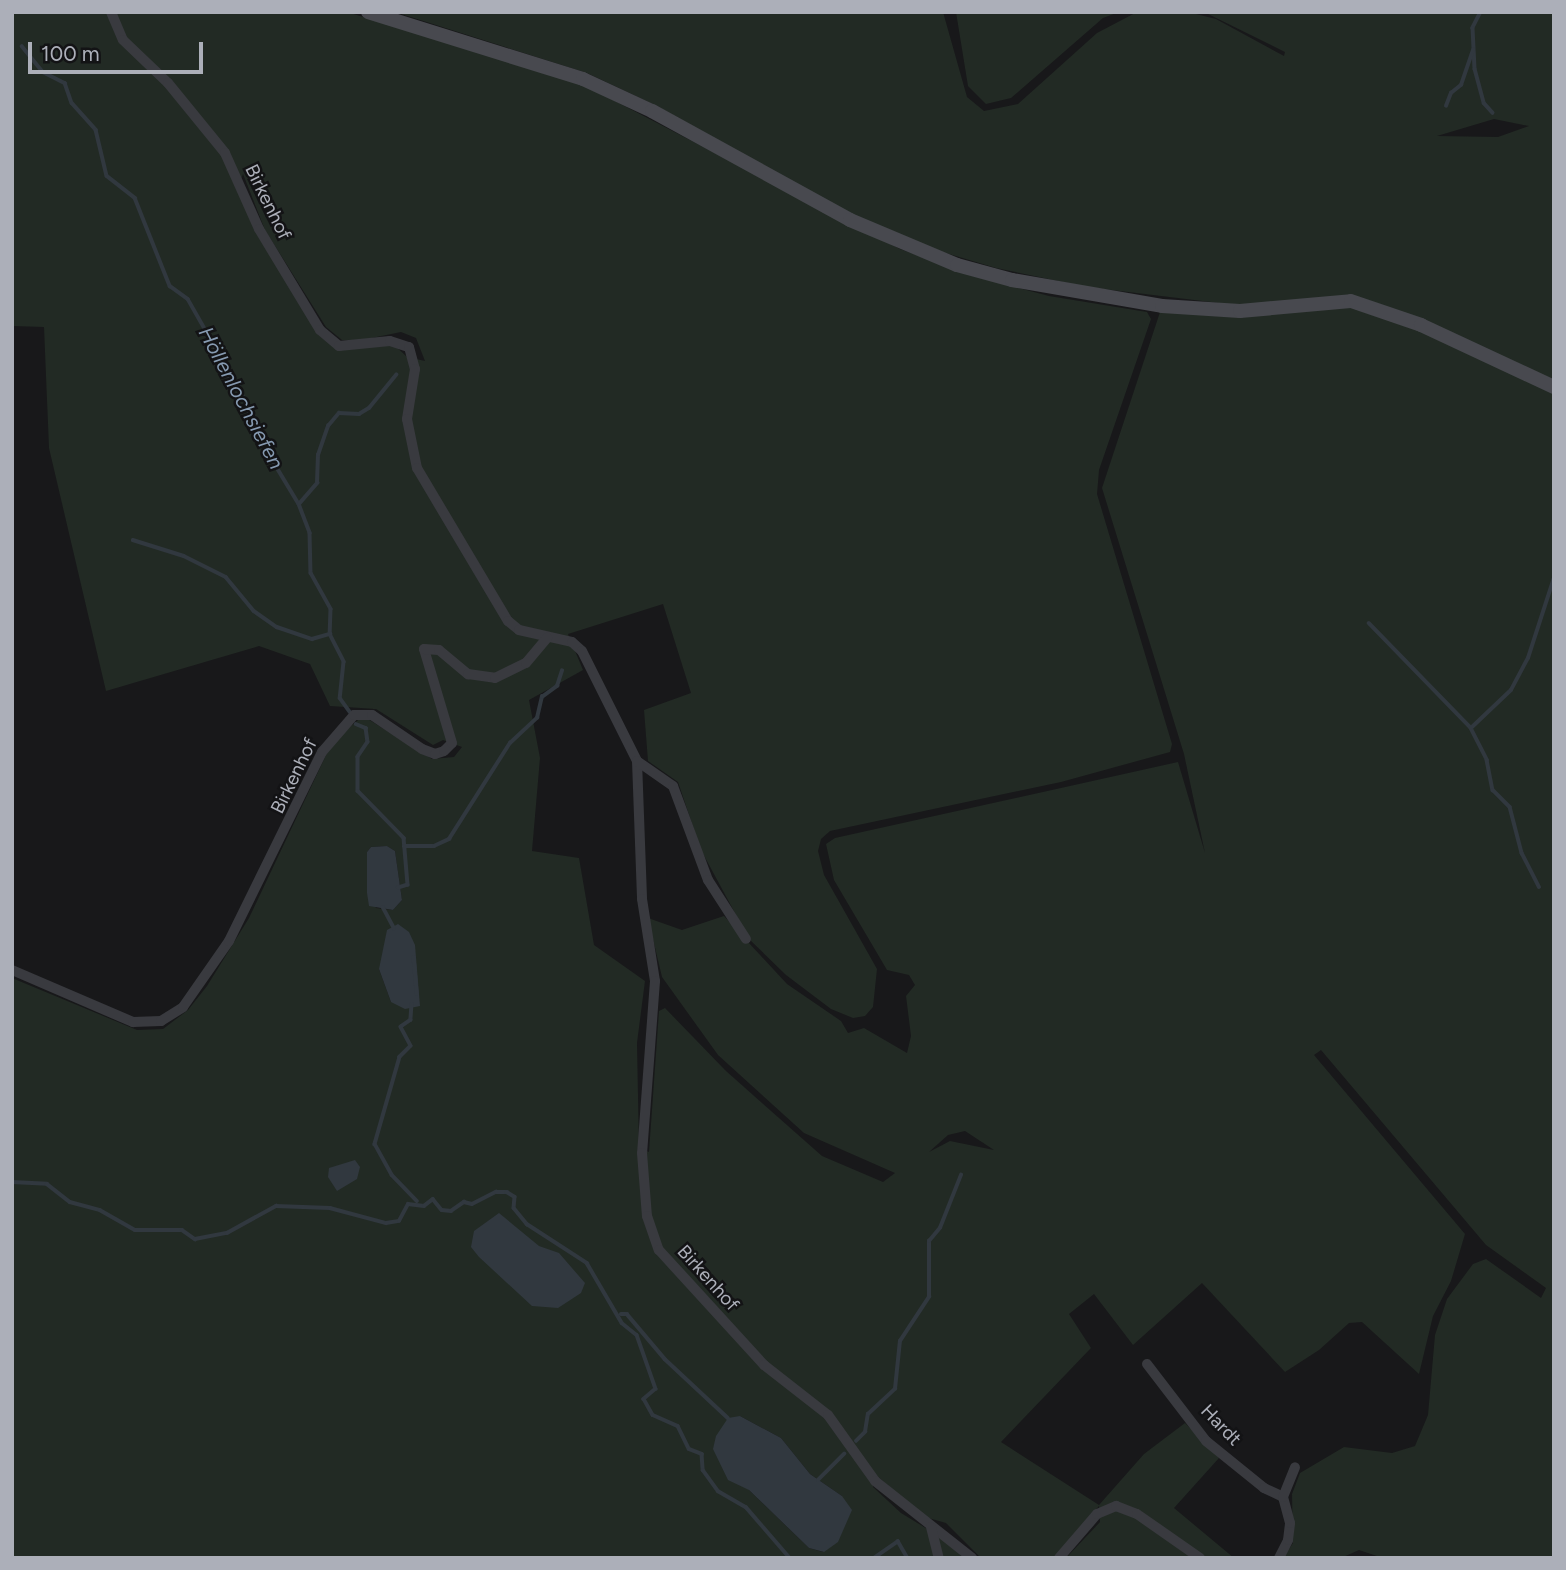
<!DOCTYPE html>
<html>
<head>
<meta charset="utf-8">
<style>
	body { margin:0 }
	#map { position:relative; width:1566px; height:1570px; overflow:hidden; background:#18181a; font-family:Figtree,sans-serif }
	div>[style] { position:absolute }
	.green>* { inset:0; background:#222a24 }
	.water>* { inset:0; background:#31383f }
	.stream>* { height:3.5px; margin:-1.75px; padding:0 1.75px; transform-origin:1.75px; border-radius:1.75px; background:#31383f }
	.street>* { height:10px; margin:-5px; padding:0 5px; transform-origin:5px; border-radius:5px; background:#393a3f }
	.secondary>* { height:14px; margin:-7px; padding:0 7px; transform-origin:7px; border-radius:7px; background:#48494f }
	span { translate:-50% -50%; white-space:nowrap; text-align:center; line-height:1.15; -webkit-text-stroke:5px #131315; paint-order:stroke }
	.street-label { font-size:19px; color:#acafb9 }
	.water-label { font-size:21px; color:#869ab1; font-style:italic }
	.frame { position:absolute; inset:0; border:14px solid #acafb9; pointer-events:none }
	.scale { position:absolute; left:28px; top:42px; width:175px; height:32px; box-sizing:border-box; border:4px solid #acafb9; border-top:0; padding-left:9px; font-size:21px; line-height:24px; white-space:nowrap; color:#acafb9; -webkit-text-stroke:5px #131315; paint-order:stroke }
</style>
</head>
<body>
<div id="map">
	<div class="green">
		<i style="clip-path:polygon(evenodd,12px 12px,347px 12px,586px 86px,900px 249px,973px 276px,1049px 296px,1147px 312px,1151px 319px,1099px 470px,1097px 494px,1172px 744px,1170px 752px,1061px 782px,830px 831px,821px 839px,818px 851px,824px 875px,877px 969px,873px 1007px,865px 1016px,853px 1018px,831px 1009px,786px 975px,749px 939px,701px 850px,678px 782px,648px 761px,644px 710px,691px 693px,663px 604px,568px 634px,583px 670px,529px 700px,540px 758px,532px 851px,579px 858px,594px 945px,645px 981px,637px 1043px,639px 1148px,649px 1152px,659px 1011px,665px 1008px,726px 1071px,822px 1156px,883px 1182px,895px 1173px,804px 1133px,718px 1055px,662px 977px,648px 918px,682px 930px,724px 916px,787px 984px,841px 1021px,848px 1033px,864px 1028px,907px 1053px,911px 1036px,906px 996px,915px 985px,909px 975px,887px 970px,834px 880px,826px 844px,835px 838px,1178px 762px,1205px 853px,1184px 754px,1102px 488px,1162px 306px,1219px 303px,1087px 287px,996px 268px,929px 248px,866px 222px,657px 106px,587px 73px,395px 12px,943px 12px,967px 97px,984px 111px,1018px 104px,1097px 33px,1137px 12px,1188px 12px,1216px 19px,1284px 56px,1285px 52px,1204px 12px,1554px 12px,1554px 1558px,1383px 1558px,1359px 1550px,1341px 1558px,1283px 1558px,1293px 1543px,1292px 1494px,1300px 1473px,1344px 1447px,1392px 1453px,1415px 1446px,1428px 1415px,1435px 1335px,1447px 1299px,1473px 1264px,1486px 1259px,1541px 1298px,1546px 1288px,1486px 1245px,1321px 1050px,1314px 1055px,1465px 1234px,1451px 1281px,1433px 1316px,1419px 1374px,1362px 1322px,1349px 1323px,1319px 1350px,1285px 1372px,1202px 1283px,1133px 1345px,1094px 1294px,1069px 1314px,1091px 1348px,1001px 1442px,1099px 1505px,1144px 1454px,1185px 1423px,1219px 1458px,1174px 1508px,1234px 1558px,1066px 1558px,1100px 1522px,1099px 1506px,1054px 1558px,981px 1558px,946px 1523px,925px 1517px,877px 1476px,873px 1487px,901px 1513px,942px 1538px,964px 1558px,12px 1558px,12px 978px,137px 1030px,163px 1029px,188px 1010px,207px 986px,249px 918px,328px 751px,344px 732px,363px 716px,432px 759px,454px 757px,462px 747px,443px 740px,433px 745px,376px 709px,330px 706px,310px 664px,259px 646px,106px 691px,49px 448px,44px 327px,12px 326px,12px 12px,1494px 119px,1529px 126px,1498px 137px,1437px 136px,1494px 119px,12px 12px,243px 174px,265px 230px,326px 327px,342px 340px,357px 341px,401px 332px,416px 338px,425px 361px,407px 357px,390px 341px,339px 346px,320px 330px,259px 229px,240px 182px,243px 174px,12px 12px,387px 846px,395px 851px,402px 900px,393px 910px,376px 908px,367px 893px,367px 852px,371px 847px,387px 846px,12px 12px,379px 969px,415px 972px,417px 988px,391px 1002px,379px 969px,12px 12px,965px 1131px,994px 1150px,950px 1141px,929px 1152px,948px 1135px,965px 1131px,12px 12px,740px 1416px,781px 1438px,810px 1474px,842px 1496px,838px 1541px,823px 1552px,809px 1548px,749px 1490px,740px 1416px)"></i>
		<i style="clip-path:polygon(956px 12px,1119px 12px,1103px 18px,1011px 98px,986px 104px,968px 86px)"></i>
	</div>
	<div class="water">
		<i style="clip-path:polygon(387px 846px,395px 851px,402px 900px,393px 910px,369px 906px,367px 893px,367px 852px,371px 847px)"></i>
		<i style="clip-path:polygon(398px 924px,409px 932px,415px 945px,420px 1006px,405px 1009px,391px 1002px,379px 969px,387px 930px)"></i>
		<i style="clip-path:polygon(355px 1160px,360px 1167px,357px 1179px,337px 1191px,328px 1177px,329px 1168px)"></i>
		<i style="clip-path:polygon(499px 1213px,539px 1246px,559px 1253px,585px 1283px,581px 1293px,558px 1308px,532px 1306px,479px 1257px,471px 1247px,474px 1231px)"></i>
		<i style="clip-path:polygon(740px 1416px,781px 1438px,810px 1474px,842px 1496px,852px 1510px,838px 1542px,824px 1552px,809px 1548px,749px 1490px,728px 1480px,713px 1449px,716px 1436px,728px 1418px)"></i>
	</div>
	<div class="stream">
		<i style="left:1481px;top:12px;width:18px;rotate:117deg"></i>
		<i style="left:1473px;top:28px;width:41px;rotate:87.2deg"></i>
		<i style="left:1475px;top:69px;width:35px;rotate:75deg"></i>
		<i style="left:1484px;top:103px;width:13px;rotate:48deg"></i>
		<i style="left:22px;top:46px;width:33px;rotate:51deg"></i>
		<i style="left:43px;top:72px;width:25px;rotate:27deg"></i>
		<i style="left:65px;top:83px;width:21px;rotate:71deg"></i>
		<i style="left:72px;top:103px;width:36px;rotate:48deg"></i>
		<i style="left:96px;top:130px;width:47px;rotate:76.6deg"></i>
		<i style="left:107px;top:176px;width:36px;rotate:38deg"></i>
		<i style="left:135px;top:198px;width:95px;rotate:68.3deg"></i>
		<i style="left:170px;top:286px;width:22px;rotate:36deg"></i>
		<i style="left:188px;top:299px;width:67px;rotate:60.4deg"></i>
		<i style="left:221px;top:357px;width:17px;rotate:77deg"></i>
		<i style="left:225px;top:374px;width:18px;rotate:41deg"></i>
		<i style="left:239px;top:386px;width:59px;rotate:68.2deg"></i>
		<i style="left:261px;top:441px;width:74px;rotate:58.9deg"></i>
		<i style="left:299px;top:504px;width:31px;rotate:69deg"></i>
		<i style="left:310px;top:533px;width:40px;rotate:88.6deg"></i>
		<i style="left:311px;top:573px;width:41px;rotate:60.9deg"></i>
		<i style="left:331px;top:609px;width:25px;rotate:92deg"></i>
		<i style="left:330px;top:634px;width:31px;rotate:63deg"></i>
		<i style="left:344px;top:662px;width:36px;rotate:96deg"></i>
		<i style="left:340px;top:698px;width:17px;rotate:54deg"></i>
		<i style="left:1446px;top:106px;width:14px;rotate:-69deg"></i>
		<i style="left:1451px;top:93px;width:13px;rotate:-39deg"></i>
		<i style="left:1461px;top:85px;width:37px;rotate:-71deg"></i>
		<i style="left:299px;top:504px;width:28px;rotate:-49deg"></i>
		<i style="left:317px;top:483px;width:28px;rotate:-88deg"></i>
		<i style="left:318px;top:455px;width:31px;rotate:-71deg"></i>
		<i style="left:328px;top:426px;width:17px;rotate:-50deg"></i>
		<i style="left:339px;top:413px;width:20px;rotate:3deg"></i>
		<i style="left:359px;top:414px;width:12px;rotate:-31deg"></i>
		<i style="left:369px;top:408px;width:43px;rotate:-50.7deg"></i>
		<i style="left:133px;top:540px;width:53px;rotate:17.4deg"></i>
		<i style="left:184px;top:556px;width:47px;rotate:26.6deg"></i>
		<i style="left:226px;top:577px;width:44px;rotate:50.5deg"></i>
		<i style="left:254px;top:611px;width:28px;rotate:35deg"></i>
		<i style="left:277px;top:627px;width:37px;rotate:19deg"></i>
		<i style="left:312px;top:639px;width:19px;rotate:-16deg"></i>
		<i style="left:1369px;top:623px;width:146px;rotate:45.8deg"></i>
		<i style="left:1471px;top:728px;width:36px;rotate:63deg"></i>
		<i style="left:1487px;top:760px;width:31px;rotate:79deg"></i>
		<i style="left:1493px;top:790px;width:24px;rotate:45deg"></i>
		<i style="left:1510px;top:807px;width:48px;rotate:75.4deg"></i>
		<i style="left:1522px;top:853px;width:38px;rotate:63deg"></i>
		<i style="left:356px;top:724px;width:11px;rotate:22deg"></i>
		<i style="left:366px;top:728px;width:14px;rotate:82deg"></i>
		<i style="left:368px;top:742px;width:18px;rotate:124deg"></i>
		<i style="left:358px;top:757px;width:34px;rotate:90deg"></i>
		<i style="left:358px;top:791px;width:66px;rotate:45.6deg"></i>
		<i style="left:404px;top:838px;width:47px;rotate:85.1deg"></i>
		<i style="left:408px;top:885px;width:10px;rotate:163deg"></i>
		<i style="left:1471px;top:728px;width:55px;rotate:-43.5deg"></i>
		<i style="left:1511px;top:690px;width:36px;rotate:-62deg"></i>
		<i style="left:1528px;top:658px;width:84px;rotate:-72deg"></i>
		<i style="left:404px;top:846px;width:30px"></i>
		<i style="left:434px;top:846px;width:17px;rotate:-25deg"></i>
		<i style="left:449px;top:839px;width:114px;rotate:-57.6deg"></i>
		<i style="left:510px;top:743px;width:37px;rotate:-43deg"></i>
		<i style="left:537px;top:718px;width:22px;rotate:-77deg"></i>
		<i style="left:542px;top:697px;width:19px;rotate:-36deg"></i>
		<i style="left:557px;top:686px;width:16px;rotate:-72deg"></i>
		<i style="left:383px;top:907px;width:24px;rotate:62deg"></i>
		<i style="left:414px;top:957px;width:37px;rotate:85deg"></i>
		<i style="left:412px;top:1004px;width:16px;rotate:94deg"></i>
		<i style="left:411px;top:1020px;width:12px;rotate:145deg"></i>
		<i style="left:401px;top:1027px;width:21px;rotate:62deg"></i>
		<i style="left:411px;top:1046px;width:16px;rotate:135deg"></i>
		<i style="left:400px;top:1057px;width:91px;rotate:106deg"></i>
		<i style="left:375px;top:1144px;width:35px;rotate:61deg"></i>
		<i style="left:392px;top:1175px;width:36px;rotate:46deg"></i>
		<i style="left:12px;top:1116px;width:10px;rotate:90deg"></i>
		<i style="left:12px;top:1182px;width:35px;rotate:3deg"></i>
		<i style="left:47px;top:1184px;width:29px;rotate:38deg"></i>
		<i style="left:70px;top:1202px;width:31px;rotate:15deg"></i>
		<i style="left:100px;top:1210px;width:40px;rotate:29.7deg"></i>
		<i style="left:135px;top:1230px;width:47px"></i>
		<i style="left:182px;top:1230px;width:16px;rotate:35deg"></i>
		<i style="left:195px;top:1239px;width:33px;rotate:-11deg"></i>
		<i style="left:227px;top:1233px;width:56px;rotate:-28.9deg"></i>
		<i style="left:276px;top:1206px;width:54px;rotate:2.1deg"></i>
		<i style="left:330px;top:1208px;width:58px;rotate:15deg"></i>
		<i style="left:386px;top:1223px;width:13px;rotate:-9deg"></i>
		<i style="left:399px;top:1221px;width:19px;rotate:-62deg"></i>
		<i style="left:408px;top:1204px;width:16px;rotate:7deg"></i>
		<i style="left:424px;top:1206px;width:11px;rotate:-38deg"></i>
		<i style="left:433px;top:1199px;width:14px;rotate:51deg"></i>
		<i style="left:442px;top:1210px;width:9px;rotate:6deg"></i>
		<i style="left:451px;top:1211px;width:16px;rotate:-35deg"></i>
		<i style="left:464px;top:1202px;width:8px;rotate:14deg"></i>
		<i style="left:472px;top:1204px;width:27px;rotate:-27deg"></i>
		<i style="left:496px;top:1192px;width:11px"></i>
		<i style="left:507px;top:1192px;width:9px;rotate:32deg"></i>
		<i style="left:515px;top:1197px;width:11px;rotate:95deg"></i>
		<i style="left:514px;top:1208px;width:21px;rotate:51deg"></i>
		<i style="left:527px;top:1224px;width:72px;rotate:33deg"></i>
		<i style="left:587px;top:1263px;width:69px;rotate:59.7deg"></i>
		<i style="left:622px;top:1323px;width:19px;rotate:39deg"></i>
		<i style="left:637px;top:1335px;width:57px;rotate:70.6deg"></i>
		<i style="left:656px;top:1389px;width:16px;rotate:140deg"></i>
		<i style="left:644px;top:1399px;width:18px;rotate:61deg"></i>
		<i style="left:653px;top:1415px;width:27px;rotate:24deg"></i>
		<i style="left:678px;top:1426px;width:25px;rotate:64deg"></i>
		<i style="left:689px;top:1449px;width:14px;rotate:21deg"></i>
		<i style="left:702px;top:1454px;width:16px;rotate:86deg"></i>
		<i style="left:703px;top:1470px;width:26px;rotate:54deg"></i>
		<i style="left:718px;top:1491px;width:32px;rotate:30deg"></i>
		<i style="left:746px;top:1507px;width:67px;rotate:49.2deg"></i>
		<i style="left:621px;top:1314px;width:6px"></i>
		<i style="left:627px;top:1314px;width:59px;rotate:49.8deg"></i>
		<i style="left:665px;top:1359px;width:86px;rotate:43.1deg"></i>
		<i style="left:856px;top:1441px;width:13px;rotate:-45deg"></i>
		<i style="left:865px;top:1432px;width:18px;rotate:-81deg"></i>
		<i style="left:868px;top:1414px;width:37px;rotate:-43deg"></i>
		<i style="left:895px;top:1389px;width:48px;rotate:-84.1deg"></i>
		<i style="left:900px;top:1341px;width:53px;rotate:-56.6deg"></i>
		<i style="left:929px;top:1297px;width:56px;rotate:-90deg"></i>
		<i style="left:929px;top:1241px;width:17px;rotate:-50deg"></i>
		<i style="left:940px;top:1228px;width:57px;rotate:-68.4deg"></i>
		<i style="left:818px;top:1480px;width:37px;rotate:-45deg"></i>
		<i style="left:874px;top:1558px;width:29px;rotate:-35deg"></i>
		<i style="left:898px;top:1541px;width:20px;rotate:60deg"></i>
	</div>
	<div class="street">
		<i style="left:111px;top:12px;width:30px;rotate:67deg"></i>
		<i style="left:123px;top:40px;width:62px;rotate:43.7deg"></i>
		<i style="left:168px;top:83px;width:90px;rotate:50.8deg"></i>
		<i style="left:225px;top:153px;width:83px;rotate:65.9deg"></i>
		<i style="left:259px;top:229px;width:118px;rotate:58.9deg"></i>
		<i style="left:320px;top:330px;width:25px;rotate:40deg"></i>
		<i style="left:339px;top:346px;width:51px;rotate:-5.6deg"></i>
		<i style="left:390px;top:341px;width:20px;rotate:18deg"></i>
		<i style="left:409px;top:347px;width:23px;rotate:75deg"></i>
		<i style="left:415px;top:369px;width:51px;rotate:99.1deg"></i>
		<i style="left:407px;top:419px;width:50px;rotate:78.5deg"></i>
		<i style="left:417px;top:468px;width:178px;rotate:59.3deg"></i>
		<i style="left:508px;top:621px;width:14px;rotate:39deg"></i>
		<i style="left:519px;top:630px;width:54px;rotate:12.8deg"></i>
		<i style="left:572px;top:642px;width:13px;rotate:42deg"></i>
		<i style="left:582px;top:651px;width:123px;rotate:63.4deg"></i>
		<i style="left:637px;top:761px;width:138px;rotate:87.9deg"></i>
		<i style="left:642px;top:899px;width:83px;rotate:81deg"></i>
		<i style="left:655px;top:981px;width:172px;rotate:94.3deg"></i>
		<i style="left:642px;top:1153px;width:63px;rotate:85.5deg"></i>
		<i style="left:647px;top:1216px;width:36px;rotate:71deg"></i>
		<i style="left:659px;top:1250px;width:156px;rotate:47.6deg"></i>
		<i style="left:764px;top:1365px;width:81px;rotate:38deg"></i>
		<i style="left:828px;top:1415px;width:81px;rotate:54.5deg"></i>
		<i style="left:875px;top:1481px;width:124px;rotate:38.4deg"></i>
		<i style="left:637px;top:761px;width:44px;rotate:34.8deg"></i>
		<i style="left:673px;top:786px;width:100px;rotate:69.6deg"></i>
		<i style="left:708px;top:880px;width:70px;rotate:57.2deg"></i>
		<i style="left:12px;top:970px;width:132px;rotate:23.3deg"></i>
		<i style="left:133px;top:1022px;width:28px;rotate:-2deg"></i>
		<i style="left:161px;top:1021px;width:26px;rotate:-32deg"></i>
		<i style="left:183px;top:1007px;width:80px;rotate:-55.1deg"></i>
		<i style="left:229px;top:941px;width:211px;rotate:-63.8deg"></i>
		<i style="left:322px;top:752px;width:49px;rotate:-49.1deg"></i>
		<i style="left:354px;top:715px;width:18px"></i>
		<i style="left:372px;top:715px;width:60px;rotate:34.2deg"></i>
		<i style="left:422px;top:749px;width:14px;rotate:21deg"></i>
		<i style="left:435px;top:754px;width:9px;rotate:-18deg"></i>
		<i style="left:444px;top:751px;width:11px;rotate:-45deg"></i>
		<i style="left:452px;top:743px;width:98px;rotate:-106.6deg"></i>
		<i style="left:424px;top:649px;width:15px;rotate:4deg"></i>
		<i style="left:439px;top:650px;width:38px;rotate:40deg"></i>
		<i style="left:468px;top:674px;width:27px;rotate:8deg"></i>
		<i style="left:495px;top:678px;width:34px;rotate:-26deg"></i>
		<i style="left:526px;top:663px;width:33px;rotate:-50deg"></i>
		<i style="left:1147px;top:1364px;width:97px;rotate:52.5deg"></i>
		<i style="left:1206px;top:1441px;width:75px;rotate:39deg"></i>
		<i style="left:1264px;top:1488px;width:21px;rotate:25deg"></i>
		<i style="left:931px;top:1527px;width:32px;rotate:76deg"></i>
		<i style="left:1059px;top:1558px;width:58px;rotate:-49.2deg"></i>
		<i style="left:1097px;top:1514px;width:21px;rotate:-23deg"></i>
		<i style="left:1116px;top:1506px;width:22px;rotate:21deg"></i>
		<i style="left:1137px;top:1514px;width:77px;rotate:34.9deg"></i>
		<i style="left:1279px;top:1558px;width:20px;rotate:-63deg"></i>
		<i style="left:1288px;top:1540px;width:17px;rotate:-83deg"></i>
		<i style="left:1290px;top:1523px;width:27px;rotate:-105deg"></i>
		<i style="left:1283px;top:1497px;width:32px;rotate:-68deg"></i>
	</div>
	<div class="secondary">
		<i style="left:368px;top:12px;width:225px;rotate:17.3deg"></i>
		<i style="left:583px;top:79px;width:76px;rotate:24.9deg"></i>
		<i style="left:652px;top:111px;width:226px;rotate:28.8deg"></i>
		<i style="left:850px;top:220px;width:116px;rotate:22.8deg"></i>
		<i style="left:957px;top:265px;width:57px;rotate:15.3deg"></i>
		<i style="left:1012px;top:280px;width:152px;rotate:9.8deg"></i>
		<i style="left:1162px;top:306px;width:78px;rotate:3.7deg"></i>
		<i style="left:1240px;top:311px;width:111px;rotate:-5.1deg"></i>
		<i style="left:1351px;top:301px;width:74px;rotate:18.9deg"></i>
		<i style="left:1421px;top:325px;width:147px;rotate:25deg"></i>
	</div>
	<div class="street-label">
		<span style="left:268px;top:202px;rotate:64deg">Birkenhof</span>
		<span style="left:294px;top:776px;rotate:-64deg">Birkenhof</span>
		<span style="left:708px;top:1278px;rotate:48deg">Birkenhof</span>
		<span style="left:1221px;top:1425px;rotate:46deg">Hardt</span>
	</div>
	<div class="water-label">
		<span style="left:241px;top:398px;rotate:62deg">Höllenlochsiefen</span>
	</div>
	<div class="frame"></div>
	<div class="scale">100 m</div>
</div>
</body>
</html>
